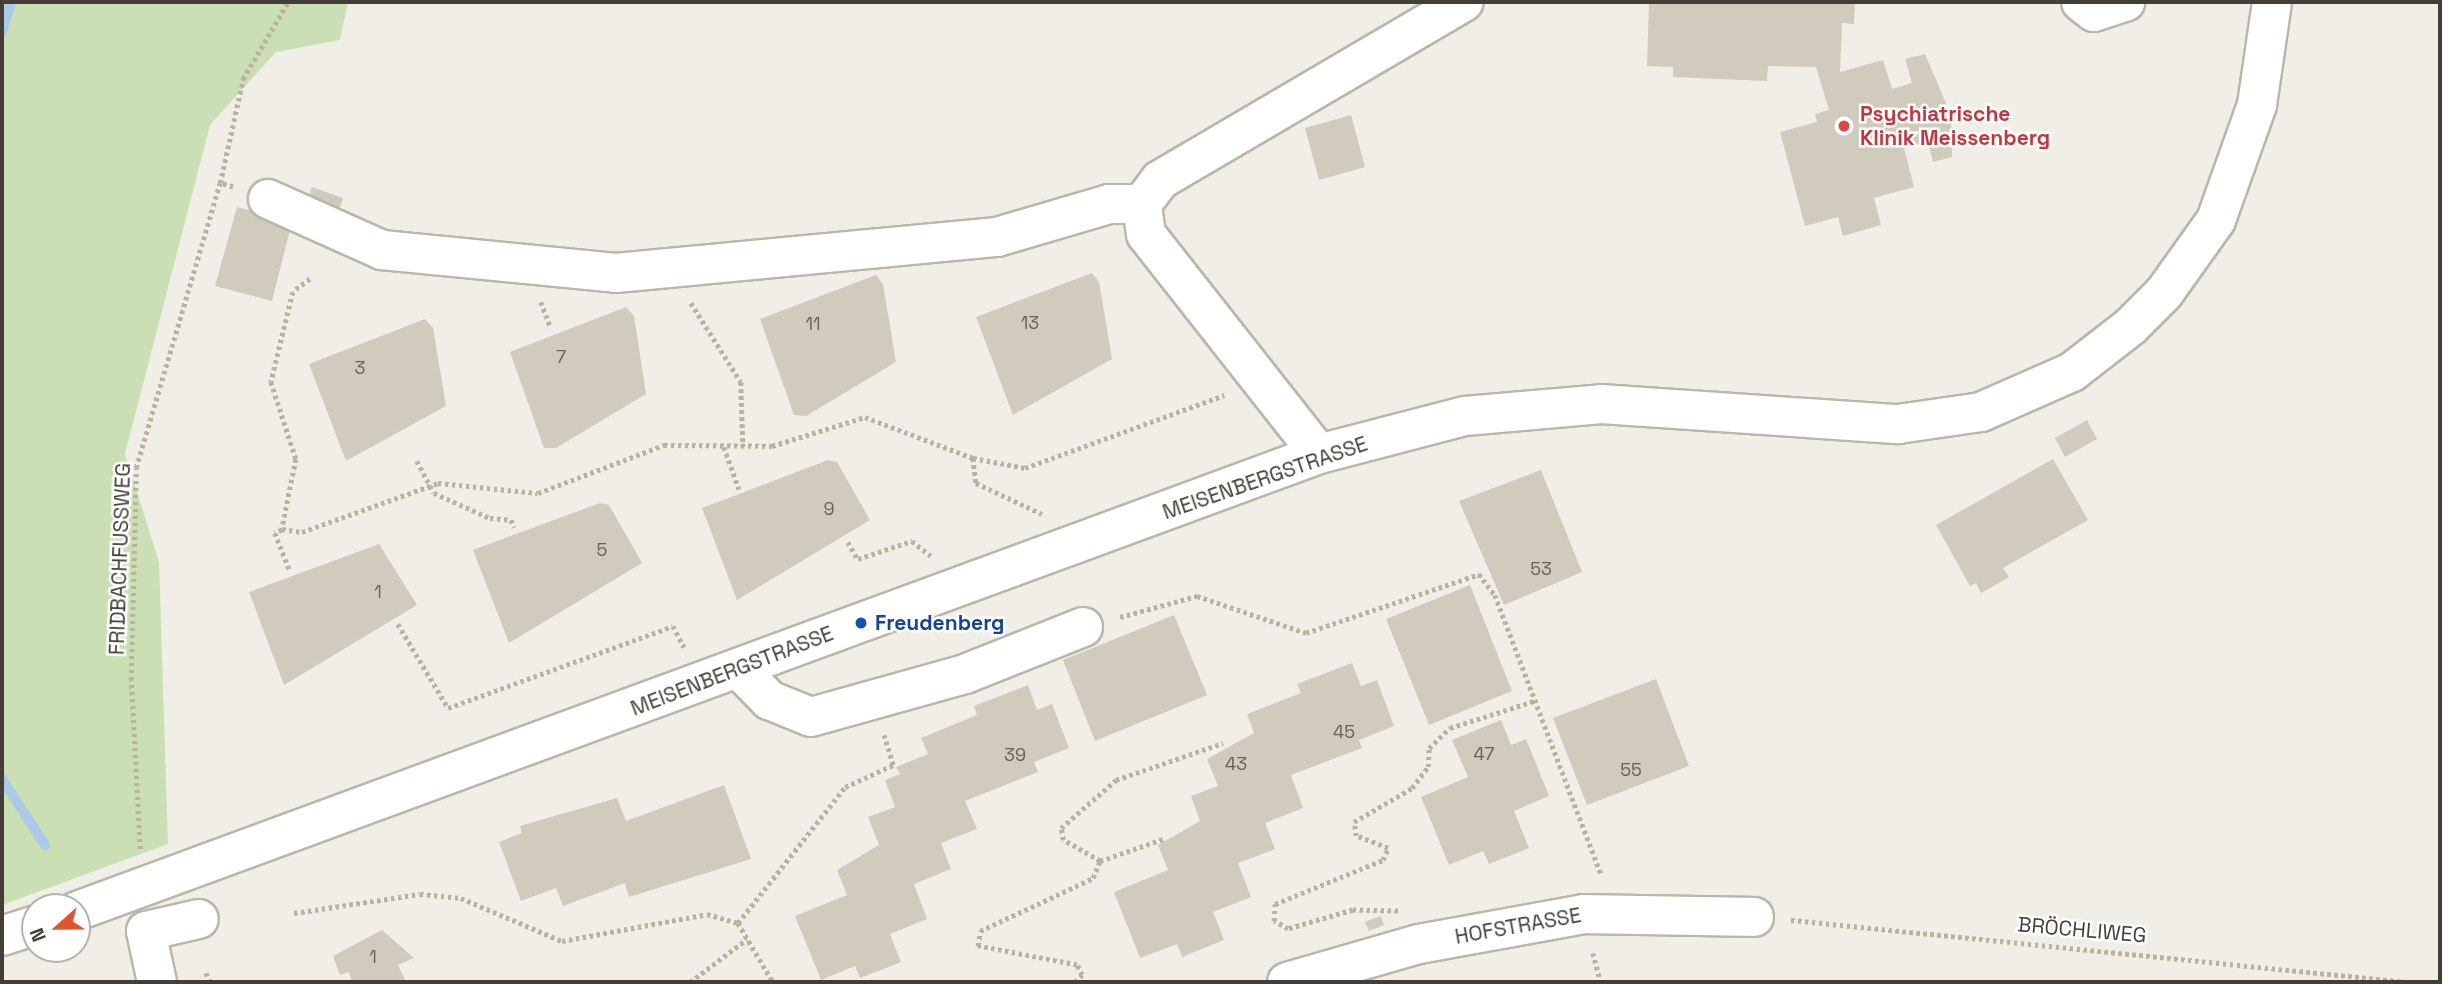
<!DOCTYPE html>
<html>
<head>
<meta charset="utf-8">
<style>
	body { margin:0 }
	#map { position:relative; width:2442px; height:984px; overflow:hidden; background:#f1eee7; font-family:"Space Grotesk",sans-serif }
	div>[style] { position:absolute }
	.green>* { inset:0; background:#cae0b4 }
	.stream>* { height:10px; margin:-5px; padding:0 5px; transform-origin:5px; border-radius:5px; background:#aacae7 }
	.building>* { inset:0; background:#d1cbbd }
	.path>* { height:4.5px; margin-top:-2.25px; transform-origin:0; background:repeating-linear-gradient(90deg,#bbb29d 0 3.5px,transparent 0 7px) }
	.roads { filter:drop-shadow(2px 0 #bbb6aa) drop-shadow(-2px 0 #bbb6aa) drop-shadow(0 2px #bbb6aa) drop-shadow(0 -2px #bbb6aa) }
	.minor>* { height:38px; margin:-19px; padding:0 19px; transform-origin:19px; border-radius:19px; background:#fff }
	.dots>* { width:19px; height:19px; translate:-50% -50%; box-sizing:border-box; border:4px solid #fff; border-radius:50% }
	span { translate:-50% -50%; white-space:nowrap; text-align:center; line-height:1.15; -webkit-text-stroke:5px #fff; paint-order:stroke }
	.number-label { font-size:18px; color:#666258 }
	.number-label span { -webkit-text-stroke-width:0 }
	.health-label { font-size:21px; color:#be3a42; font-weight:700 }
	.left { translate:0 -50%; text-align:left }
	.street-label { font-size:21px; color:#433f37 }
	.transit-label { font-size:21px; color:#164399; font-weight:700 }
	.frame { position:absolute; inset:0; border:4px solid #433f37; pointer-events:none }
	.north { position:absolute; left:21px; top:893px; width:70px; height:70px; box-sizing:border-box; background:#fff; border:2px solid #b4b2af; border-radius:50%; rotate:249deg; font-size:19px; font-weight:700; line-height:28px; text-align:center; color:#433f37 }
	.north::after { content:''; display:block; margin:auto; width:24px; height:32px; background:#df5530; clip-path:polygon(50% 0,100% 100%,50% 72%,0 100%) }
</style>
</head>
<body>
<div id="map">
	<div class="green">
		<i style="clip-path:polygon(2px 2px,348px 2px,340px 40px,276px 52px,210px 125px,125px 454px,159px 562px,168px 844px,2px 905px)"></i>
	</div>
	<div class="stream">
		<i style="left:2px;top:32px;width:31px;rotate:-73deg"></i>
		<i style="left:2px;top:779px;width:79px;rotate:56.9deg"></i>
	</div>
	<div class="building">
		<i style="clip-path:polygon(1649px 2px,1855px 2px,1854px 24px,1842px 23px,1840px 72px,1883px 60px,1892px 89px,1912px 83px,1905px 59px,1925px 54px,1951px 115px,1952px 157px,1933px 162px,1928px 142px,1904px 148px,1914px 187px,1874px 198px,1881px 225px,1843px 236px,1838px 217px,1805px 226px,1780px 132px,1817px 122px,1815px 114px,1829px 110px,1816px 67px,1768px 66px,1767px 81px,1673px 77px,1673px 67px,1647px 66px)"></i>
		<i style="clip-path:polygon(1351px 115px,1365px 167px,1319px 180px,1305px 128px)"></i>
		<i style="clip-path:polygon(312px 187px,343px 198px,335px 223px,304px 212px)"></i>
		<i style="clip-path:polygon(237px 207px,292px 222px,272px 301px,215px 286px)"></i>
		<i style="clip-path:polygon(1092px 273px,1099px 282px,1112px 359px,1013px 415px,976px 317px)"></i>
		<i style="clip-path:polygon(876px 275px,883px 284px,896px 362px,806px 416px,794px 415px,760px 319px)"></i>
		<i style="clip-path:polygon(626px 307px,634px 316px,646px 394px,556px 448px,544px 448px,510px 352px)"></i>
		<i style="clip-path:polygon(425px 319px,433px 328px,446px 406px,346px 461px,309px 364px)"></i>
		<i style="clip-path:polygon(2087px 420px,2097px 439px,2065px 457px,2055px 438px)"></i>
		<i style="clip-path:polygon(2053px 459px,2088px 520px,2003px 568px,2009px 577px,1981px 593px,1976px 583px,1970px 586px,1936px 525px)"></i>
		<i style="clip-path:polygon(828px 460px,837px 462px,870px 520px,737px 600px,702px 508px)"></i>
		<i style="clip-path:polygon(1541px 470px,1582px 572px,1504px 605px,1459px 501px)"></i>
		<i style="clip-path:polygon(600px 503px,609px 505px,642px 563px,509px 643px,473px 550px)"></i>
		<i style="clip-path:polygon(379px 544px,417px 605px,284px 685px,249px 592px)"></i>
		<i style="clip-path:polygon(1470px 585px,1512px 691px,1429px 725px,1386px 619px)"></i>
		<i style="clip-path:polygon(1174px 615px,1207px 695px,1095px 741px,1063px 660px)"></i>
		<i style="clip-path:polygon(1352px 663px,1361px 686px,1377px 680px,1394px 726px,1359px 740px,1362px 748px,1291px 775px,1303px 808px,1265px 823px,1275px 849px,1238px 863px,1251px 897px,1213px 912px,1224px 940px,1182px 957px,1177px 944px,1140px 958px,1114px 892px,1168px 870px,1158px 845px,1200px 821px,1191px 796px,1218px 786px,1207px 759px,1254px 733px,1247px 714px,1301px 693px,1297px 684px)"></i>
		<i style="clip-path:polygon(1656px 679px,1689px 766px,1587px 805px,1553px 718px)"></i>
		<i style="clip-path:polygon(1028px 685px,1037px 710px,1052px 704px,1069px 748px,1034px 762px,1038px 772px,965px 801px,977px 829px,941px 843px,951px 869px,914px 884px,927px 919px,890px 934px,901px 962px,860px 978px,855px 966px,821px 980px,795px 916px,847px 895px,837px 870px,879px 845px,868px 817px,895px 807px,885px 780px,900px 774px,896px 767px,928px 754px,921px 738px,977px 715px,974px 706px)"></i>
		<i style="clip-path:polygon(1501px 720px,1511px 745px,1526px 739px,1549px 796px,1514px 811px,1529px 848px,1489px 864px,1483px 851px,1449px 865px,1421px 797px,1468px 777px,1452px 740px)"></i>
		<i style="clip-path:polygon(724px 785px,751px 859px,629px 897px,625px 883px,563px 906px,556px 888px,521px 901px,499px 842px,522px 833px,520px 826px,617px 798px,626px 821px)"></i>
		<i style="clip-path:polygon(1381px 916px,1384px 925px,1369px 931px,1365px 922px)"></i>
		<i style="clip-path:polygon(382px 930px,414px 958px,398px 965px,406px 982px,352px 982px,349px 972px,340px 975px,333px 956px)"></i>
	</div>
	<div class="path">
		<i style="left:233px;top:187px;width:14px;rotate:-163deg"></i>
		<i style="left:220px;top:183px;width:107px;rotate:-77.5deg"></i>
		<i style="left:243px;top:79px;width:89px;rotate:-59.7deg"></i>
		<i style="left:310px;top:279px;width:21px;rotate:143deg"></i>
		<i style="left:293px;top:292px;width:93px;rotate:103.7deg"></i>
		<i style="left:271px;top:382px;width:81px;rotate:72deg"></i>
		<i style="left:296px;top:459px;width:71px;rotate:101.3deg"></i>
		<i style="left:282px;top:529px;width:20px;rotate:9deg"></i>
		<i style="left:302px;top:532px;width:145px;rotate:-19.8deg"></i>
		<i style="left:438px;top:483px;width:100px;rotate:5.7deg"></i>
		<i style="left:538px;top:493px;width:135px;rotate:-20.9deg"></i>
		<i style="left:664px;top:445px;width:108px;rotate:0.5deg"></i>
		<i style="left:772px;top:446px;width:97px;rotate:-17.3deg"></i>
		<i style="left:865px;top:417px;width:116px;rotate:20.8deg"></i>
		<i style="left:973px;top:458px;width:53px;rotate:10.9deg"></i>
		<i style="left:1025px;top:468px;width:212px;rotate:-20.1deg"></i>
		<i style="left:541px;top:302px;width:28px;rotate:69deg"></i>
		<i style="left:691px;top:303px;width:93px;rotate:57.7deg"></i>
		<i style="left:741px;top:382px;width:65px;rotate:88.2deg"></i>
		<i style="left:724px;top:447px;width:45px;rotate:70.3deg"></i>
		<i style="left:973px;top:458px;width:25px;rotate:83deg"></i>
		<i style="left:976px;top:483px;width:73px;rotate:25.2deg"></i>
		<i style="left:417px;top:461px;width:36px;rotate:62deg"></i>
		<i style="left:434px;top:493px;width:61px;rotate:24.1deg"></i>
		<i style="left:490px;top:518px;width:21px;rotate:5deg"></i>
		<i style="left:511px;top:520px;width:8px;rotate:67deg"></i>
		<i style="left:282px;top:530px;width:8px;rotate:157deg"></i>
		<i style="left:275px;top:533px;width:41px;rotate:68.5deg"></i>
		<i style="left:848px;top:542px;width:20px;rotate:60deg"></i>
		<i style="left:858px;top:559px;width:57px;rotate:-18.4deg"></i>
		<i style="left:912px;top:541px;width:24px;rotate:38deg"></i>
		<i style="left:1120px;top:617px;width:80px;rotate:-15.3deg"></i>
		<i style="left:1197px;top:596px;width:115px;rotate:18.7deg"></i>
		<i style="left:1306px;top:633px;width:183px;rotate:-18.8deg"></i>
		<i style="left:1479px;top:574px;width:26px;rotate:53deg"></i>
		<i style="left:1495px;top:595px;width:301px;rotate:69.2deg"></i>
		<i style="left:398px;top:624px;width:98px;rotate:59.2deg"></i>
		<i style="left:448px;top:708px;width:239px;rotate:-20deg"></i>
		<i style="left:673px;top:626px;width:24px;rotate:62deg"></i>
		<i style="left:140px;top:849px;width:169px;rotate:-93deg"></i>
		<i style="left:131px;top:680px;width:212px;rotate:-88.6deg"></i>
		<i style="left:136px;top:468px;width:297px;rotate:-73.6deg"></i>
		<i style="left:1100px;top:861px;width:43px;rotate:-150.4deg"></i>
		<i style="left:1063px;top:840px;width:12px;rotate:-99deg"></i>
		<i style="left:1061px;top:828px;width:73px;rotate:-41.1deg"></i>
		<i style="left:1116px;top:780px;width:113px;rotate:-19.1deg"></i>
		<i style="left:1398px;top:911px;width:45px;rotate:-178.7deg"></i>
		<i style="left:1353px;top:910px;width:68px;rotate:163.7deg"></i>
		<i style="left:1288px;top:929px;width:16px;rotate:-150deg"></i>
		<i style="left:1274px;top:921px;width:17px;rotate:-87deg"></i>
		<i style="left:1275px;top:904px;width:117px;rotate:-22.2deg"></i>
		<i style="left:1383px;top:860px;width:13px;rotate:-67deg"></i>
		<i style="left:1388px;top:848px;width:34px;rotate:-159deg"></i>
		<i style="left:1356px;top:836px;width:14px;rotate:-98deg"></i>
		<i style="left:1354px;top:822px;width:67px;rotate:-30.4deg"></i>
		<i style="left:1412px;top:788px;width:26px;rotate:-53deg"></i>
		<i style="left:1428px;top:767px;width:19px;rotate:-87deg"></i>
		<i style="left:1429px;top:748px;width:29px;rotate:-44deg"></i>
		<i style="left:1450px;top:728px;width:91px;rotate:-17.8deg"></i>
		<i style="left:294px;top:913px;width:127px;rotate:-8.6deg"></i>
		<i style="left:420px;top:894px;width:41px;rotate:5.6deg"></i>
		<i style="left:461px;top:898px;width:110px;rotate:23.1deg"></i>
		<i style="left:562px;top:941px;width:147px;rotate:-10.5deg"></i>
		<i style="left:707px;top:914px;width:32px;rotate:16deg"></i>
		<i style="left:738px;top:923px;width:69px;rotate:59.3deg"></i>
		<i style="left:1791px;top:920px;width:619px;rotate:5.75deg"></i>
		<i style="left:738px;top:923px;width:173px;rotate:-51.8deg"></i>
		<i style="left:845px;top:787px;width:53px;rotate:-24.6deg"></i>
		<i style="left:893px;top:765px;width:31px;rotate:-107deg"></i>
		<i style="left:1593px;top:953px;width:30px;rotate:75deg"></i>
		<i style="left:206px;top:973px;width:10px;rotate:66deg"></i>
		<i style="left:690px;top:982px;width:71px;rotate:-37deg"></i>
		<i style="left:1075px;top:982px;width:10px;rotate:-45deg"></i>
		<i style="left:1082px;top:975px;width:11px;rotate:-117deg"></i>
		<i style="left:1077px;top:965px;width:101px;rotate:-169.1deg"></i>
		<i style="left:978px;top:946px;width:15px;rotate:-82deg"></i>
		<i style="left:980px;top:931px;width:125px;rotate:-25.1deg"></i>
		<i style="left:1093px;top:878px;width:18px;rotate:-68deg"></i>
		<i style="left:1100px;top:861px;width:67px;rotate:-19.2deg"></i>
	</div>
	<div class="roads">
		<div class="minor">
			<i style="left:2081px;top:2px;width:16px;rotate:38deg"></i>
			<i style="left:2094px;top:12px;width:33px;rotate:-18deg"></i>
			<i style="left:268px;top:199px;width:125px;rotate:24.1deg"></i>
			<i style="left:382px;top:250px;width:235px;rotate:5.6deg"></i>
			<i style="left:616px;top:273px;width:383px;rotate:-5.4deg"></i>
			<i style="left:997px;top:237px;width:117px;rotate:-16.4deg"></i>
			<i style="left:1109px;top:204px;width:33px"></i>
			<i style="left:1319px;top:454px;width:280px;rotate:-128.2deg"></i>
			<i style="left:1146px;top:234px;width:30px;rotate:-98deg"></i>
			<i style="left:1142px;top:204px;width:30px;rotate:-53deg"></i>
			<i style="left:1160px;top:180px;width:352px;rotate:-30.4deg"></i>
			<i style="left:738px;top:668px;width:45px;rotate:45.9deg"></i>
			<i style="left:769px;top:700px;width:45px;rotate:22deg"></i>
			<i style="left:811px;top:717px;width:160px;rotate:-15.6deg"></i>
			<i style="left:965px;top:674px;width:127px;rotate:-21.7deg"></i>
			<i style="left:77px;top:911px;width:1323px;rotate:-20.2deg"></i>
			<i style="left:1319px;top:454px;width:151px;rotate:-14.6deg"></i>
			<i style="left:1465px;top:416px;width:137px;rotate:-5deg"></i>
			<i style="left:1601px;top:404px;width:298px;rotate:3.9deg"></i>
			<i style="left:1898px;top:424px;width:84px;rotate:-8.2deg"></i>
			<i style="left:1981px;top:412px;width:99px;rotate:-23.7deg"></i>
			<i style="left:2072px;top:372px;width:75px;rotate:-37.9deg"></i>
			<i style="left:2131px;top:326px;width:47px;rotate:-45deg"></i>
			<i style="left:2164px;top:293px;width:90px;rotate:-54.5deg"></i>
			<i style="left:2216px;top:220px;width:122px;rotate:-70.4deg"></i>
			<i style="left:2257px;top:105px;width:104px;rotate:-81.7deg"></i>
			<i style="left:2px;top:936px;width:35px;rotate:-18deg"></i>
			<i style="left:157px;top:982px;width:52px;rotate:-102.2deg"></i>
			<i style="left:146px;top:931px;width:54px;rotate:-12.8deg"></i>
			<i style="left:1287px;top:982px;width:137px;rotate:-16.1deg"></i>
			<i style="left:1419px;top:944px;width:168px;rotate:-10.3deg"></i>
			<i style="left:1584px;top:914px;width:170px;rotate:1deg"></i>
		</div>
	</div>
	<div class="dots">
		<i style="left:1844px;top:126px;background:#e0444e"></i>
		<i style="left:861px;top:623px;background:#1a4fb4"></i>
	</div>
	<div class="number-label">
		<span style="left:1030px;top:323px">13</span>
		<span style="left:813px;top:324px">11</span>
		<span style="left:561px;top:357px">7</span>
		<span style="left:360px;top:368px">3</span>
		<span style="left:829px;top:509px">9</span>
		<span style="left:602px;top:550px">5</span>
		<span style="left:1541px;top:569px">53</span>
		<span style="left:378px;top:592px">1</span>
		<span style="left:1344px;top:732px">45</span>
		<span style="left:1484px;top:754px">47</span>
		<span style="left:1015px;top:755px">39</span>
		<span style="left:1236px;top:764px">43</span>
		<span style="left:1631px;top:770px">55</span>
		<span style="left:373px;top:957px">1</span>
	</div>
	<div class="health-label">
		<span class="left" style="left:1860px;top:126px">Psychiatrische<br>Klinik Meissenberg</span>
	</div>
	<div class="street-label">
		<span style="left:1265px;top:478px;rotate:-19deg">MEISENBERGSTRASSE</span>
		<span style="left:120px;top:559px;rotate:-88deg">FRIDBACHFUSSWEG</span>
		<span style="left:732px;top:671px;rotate:-21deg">MEISENBERGSTRASSE</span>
		<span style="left:1518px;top:926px;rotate:-10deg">HOFSTRASSE</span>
		<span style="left:2082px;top:930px;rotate:5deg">BRÖCHLIWEG</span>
	</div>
	<div class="transit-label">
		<span class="left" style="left:875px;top:623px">Freudenberg</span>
	</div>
	<div class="frame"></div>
	<div class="north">N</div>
</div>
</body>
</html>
